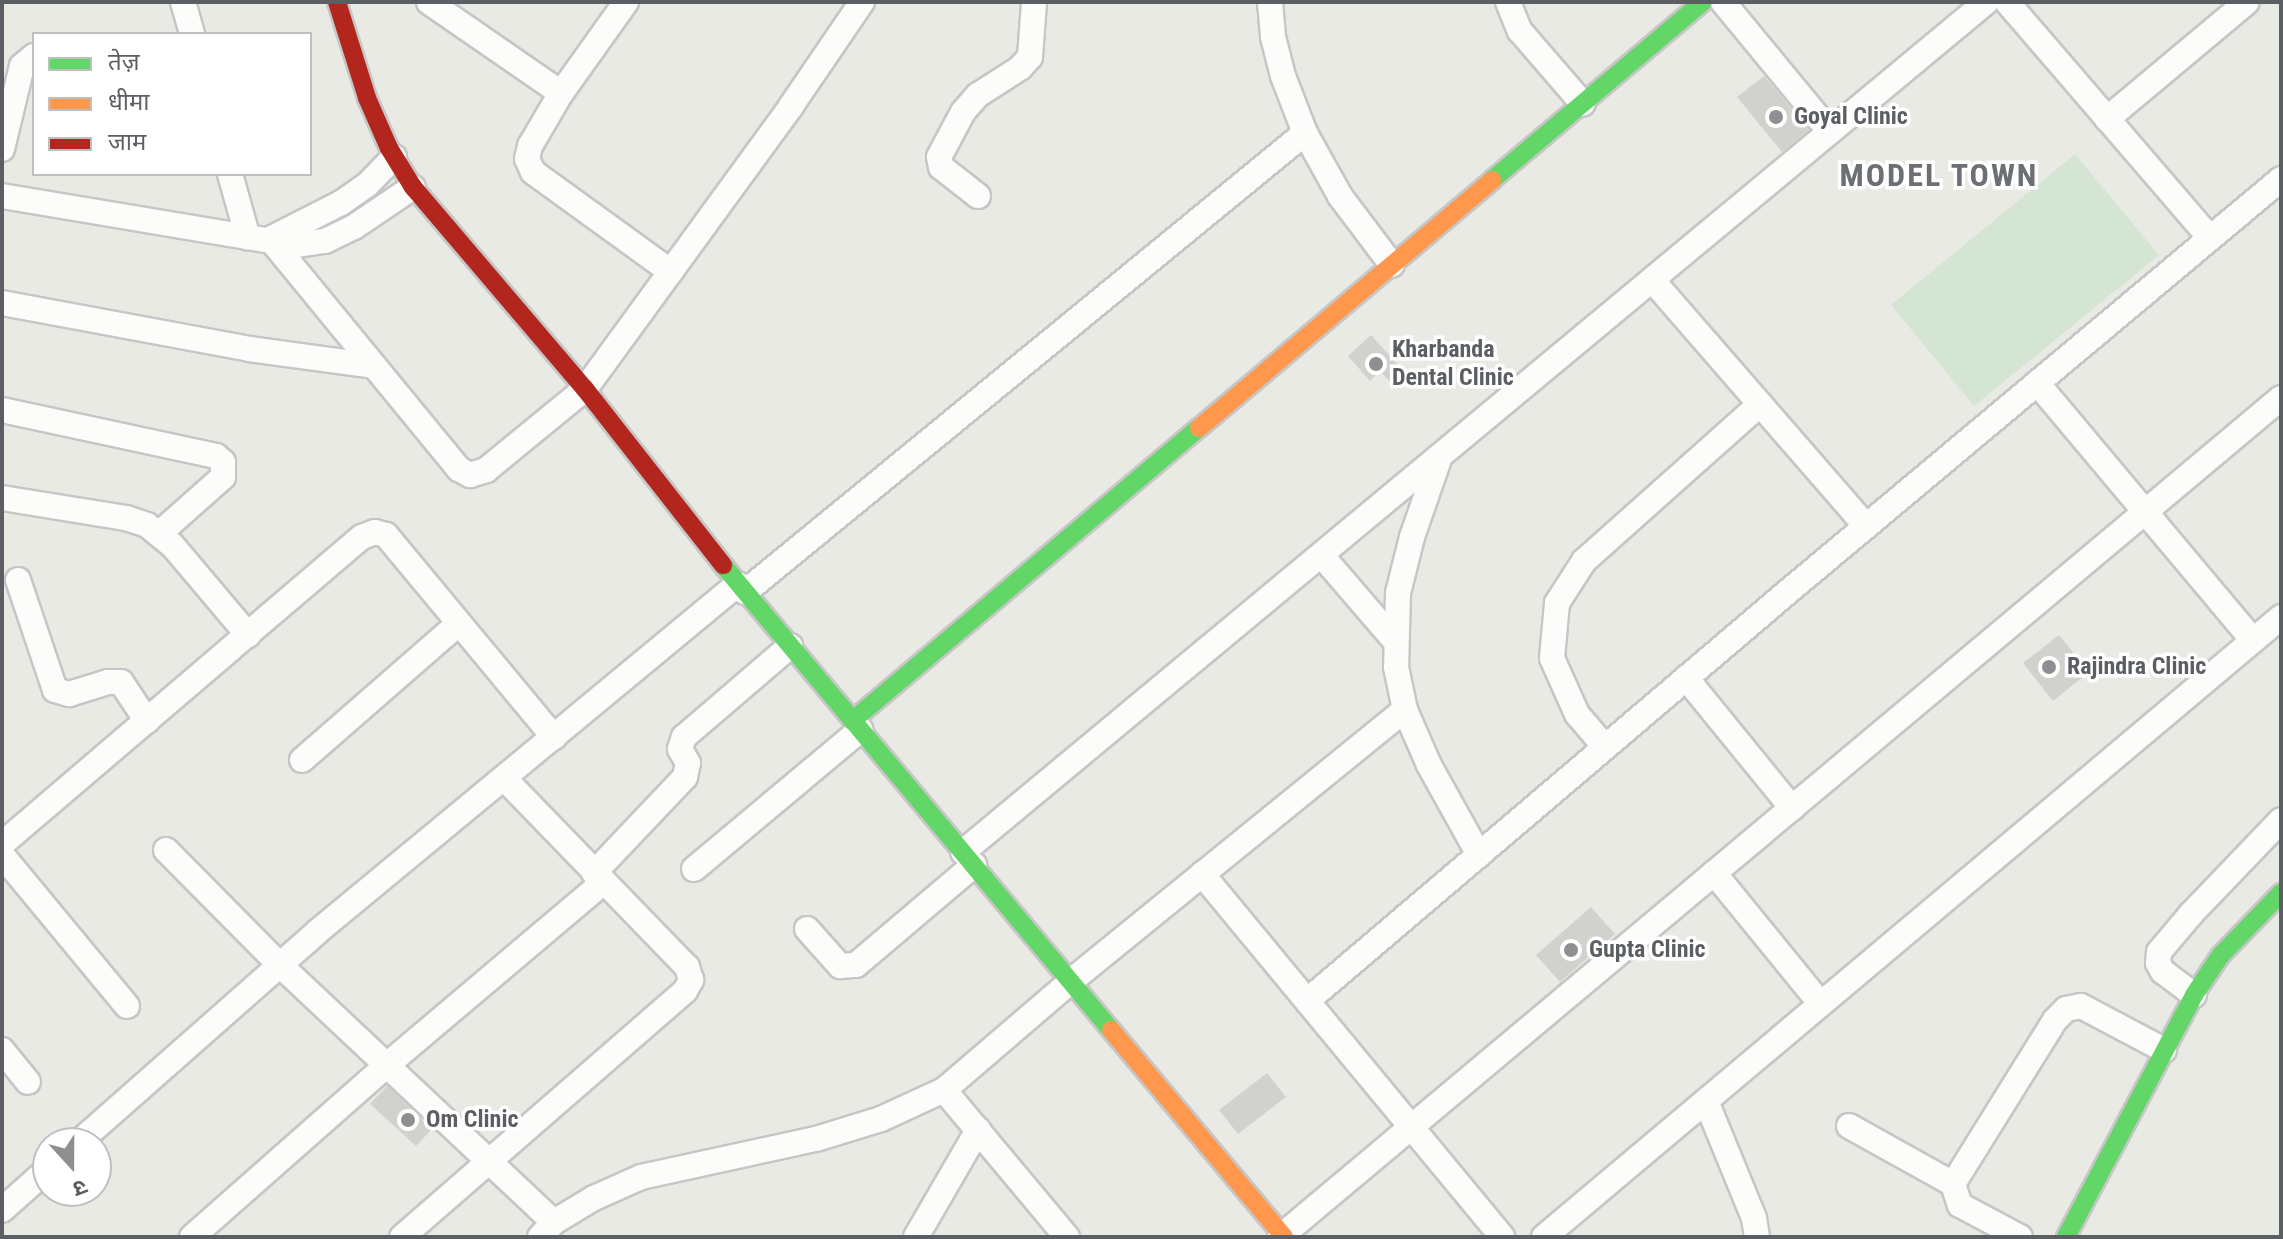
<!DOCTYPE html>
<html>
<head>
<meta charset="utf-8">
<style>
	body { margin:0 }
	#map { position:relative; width:2283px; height:1239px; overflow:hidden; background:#eaeae5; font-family:"Roboto Condensed","Noto Sans Devanagari",sans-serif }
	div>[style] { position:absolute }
	.green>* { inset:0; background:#d4e5d3 }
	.building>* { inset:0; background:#d1d1ce }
	.roads { filter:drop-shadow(2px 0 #c6c6c6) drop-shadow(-2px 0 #c6c6c6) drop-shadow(0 2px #c6c6c6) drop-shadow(0 -2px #c6c6c6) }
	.street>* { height:24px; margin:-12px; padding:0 12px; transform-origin:12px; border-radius:12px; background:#fcfcfb }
	.fast>* { height:18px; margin:-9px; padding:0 9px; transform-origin:9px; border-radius:9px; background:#63d668 }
	.slow>* { height:18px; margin:-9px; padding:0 9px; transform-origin:9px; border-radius:9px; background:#ff974d }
	.jam>* { height:18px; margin:-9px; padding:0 9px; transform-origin:9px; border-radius:9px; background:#b3261e }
	.dots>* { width:22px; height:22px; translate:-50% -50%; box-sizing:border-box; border:4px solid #fff; border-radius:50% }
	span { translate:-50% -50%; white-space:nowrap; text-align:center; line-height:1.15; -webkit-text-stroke:7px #fff; paint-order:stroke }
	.poi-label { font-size:24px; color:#5b5e62; font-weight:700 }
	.left { translate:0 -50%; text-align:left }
	.district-label { font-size:32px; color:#6c7074; font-weight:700; letter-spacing:2px }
	.frame { position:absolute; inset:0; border:4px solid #5b5e62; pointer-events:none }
	.legend { position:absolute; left:32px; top:32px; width:280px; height:144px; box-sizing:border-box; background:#fff; border:2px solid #bdbfc0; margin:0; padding:10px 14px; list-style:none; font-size:24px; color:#5b5e62 }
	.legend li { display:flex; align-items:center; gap:16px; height:40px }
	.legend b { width:40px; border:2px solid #bdbfc0 }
	.north { position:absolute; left:32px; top:1127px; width:80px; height:80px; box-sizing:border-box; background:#fff; border:2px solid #bdbfc0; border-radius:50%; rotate:159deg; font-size:22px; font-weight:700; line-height:32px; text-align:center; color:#5b5e62 }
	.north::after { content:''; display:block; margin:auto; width:28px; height:36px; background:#8d8f90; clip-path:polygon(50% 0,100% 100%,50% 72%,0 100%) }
</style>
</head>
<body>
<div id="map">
	<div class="green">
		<i style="clip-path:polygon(2075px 154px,2159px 255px,1974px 406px,1891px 305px)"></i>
	</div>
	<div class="building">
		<i style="clip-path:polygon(1764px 76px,1809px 130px,1782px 152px,1737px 97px)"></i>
		<i style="clip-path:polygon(1371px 335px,1410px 378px,1398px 390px,1380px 371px,1370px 381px,1348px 356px)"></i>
		<i style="clip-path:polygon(2059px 635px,2089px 672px,2053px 701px,2023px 663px)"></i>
		<i style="clip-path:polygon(1591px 907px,1615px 934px,1560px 982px,1536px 955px)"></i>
		<i style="clip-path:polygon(1267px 1073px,1286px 1097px,1238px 1134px,1219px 1110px)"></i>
		<i style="clip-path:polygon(387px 1086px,432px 1129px,416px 1146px,370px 1104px)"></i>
	</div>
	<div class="roads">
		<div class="street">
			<i style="left:183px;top:2px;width:33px;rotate:74deg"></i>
			<i style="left:429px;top:2px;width:160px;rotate:34.6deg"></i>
			<i style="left:626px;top:2px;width:112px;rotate:125.5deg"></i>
			<i style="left:561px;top:93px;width:61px;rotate:120.3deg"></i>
			<i style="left:530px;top:146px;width:13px;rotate:103deg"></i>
			<i style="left:527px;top:159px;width:14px;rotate:65deg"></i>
			<i style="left:533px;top:172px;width:170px;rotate:35.9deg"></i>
			<i style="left:1270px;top:2px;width:35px;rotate:85deg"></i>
			<i style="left:1273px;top:37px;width:40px;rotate:75.6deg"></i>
			<i style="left:1283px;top:76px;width:61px;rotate:68.9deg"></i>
			<i style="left:1305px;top:133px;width:72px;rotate:60.9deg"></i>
			<i style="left:1340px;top:196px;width:86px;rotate:53deg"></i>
			<i style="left:1508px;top:2px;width:31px;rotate:68deg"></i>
			<i style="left:1520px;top:31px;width:96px;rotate:49.2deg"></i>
			<i style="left:1723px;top:2px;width:168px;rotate:50.5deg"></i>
			<i style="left:2007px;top:2px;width:311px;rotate:49.3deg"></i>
			<i style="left:2107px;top:119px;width:182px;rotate:-39.9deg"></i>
			<i style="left:2px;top:149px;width:85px;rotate:-76.5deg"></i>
			<i style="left:22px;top:66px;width:16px;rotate:-40deg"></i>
			<i style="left:230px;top:174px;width:66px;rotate:74.3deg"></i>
			<i style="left:2px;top:196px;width:298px;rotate:9.5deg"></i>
			<i style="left:296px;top:245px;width:29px;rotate:-8deg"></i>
			<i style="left:325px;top:241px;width:32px;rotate:-26deg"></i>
			<i style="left:354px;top:227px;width:71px;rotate:-34.1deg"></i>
			<i style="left:978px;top:196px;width:47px;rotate:-141.9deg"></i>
			<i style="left:941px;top:167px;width:10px;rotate:-101deg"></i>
			<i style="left:939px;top:157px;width:51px;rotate:-61.9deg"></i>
			<i style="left:963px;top:112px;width:23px;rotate:-49deg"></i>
			<i style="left:978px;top:95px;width:50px;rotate:-32.7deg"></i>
			<i style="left:1020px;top:68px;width:15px;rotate:-48deg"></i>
			<i style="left:1030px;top:57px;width:55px;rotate:-85.8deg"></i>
			<i style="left:270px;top:239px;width:298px;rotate:50.6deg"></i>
			<i style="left:459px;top:469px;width:13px;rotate:29deg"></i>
			<i style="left:470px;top:475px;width:17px;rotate:-17deg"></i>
			<i style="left:486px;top:470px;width:128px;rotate:-39.3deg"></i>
			<i style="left:585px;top:389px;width:350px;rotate:-53.9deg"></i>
			<i style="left:791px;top:106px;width:126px;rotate:-55.7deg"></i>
			<i style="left:270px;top:239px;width:80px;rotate:-26.9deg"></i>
			<i style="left:341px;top:203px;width:32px;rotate:-35deg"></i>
			<i style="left:367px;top:185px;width:39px;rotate:-46deg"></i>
			<i style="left:1653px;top:281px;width:325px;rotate:49deg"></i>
			<i style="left:2px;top:303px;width:251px;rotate:10.5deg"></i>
			<i style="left:249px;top:349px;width:126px;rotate:7.7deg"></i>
			<i style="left:2037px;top:383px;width:336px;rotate:50deg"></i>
			<i style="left:2px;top:410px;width:219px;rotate:12.1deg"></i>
			<i style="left:216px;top:456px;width:9px;rotate:41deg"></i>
			<i style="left:223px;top:462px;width:15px;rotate:90deg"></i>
			<i style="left:223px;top:477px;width:84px;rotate:138.4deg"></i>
			<i style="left:1438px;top:462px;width:79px;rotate:109.1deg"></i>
			<i style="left:1412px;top:537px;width:58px;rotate:104deg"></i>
			<i style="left:1398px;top:593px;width:74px;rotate:91.5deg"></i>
			<i style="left:1396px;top:667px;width:44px;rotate:78.2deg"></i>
			<i style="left:1405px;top:710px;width:60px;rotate:66.4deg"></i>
			<i style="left:1429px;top:765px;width:103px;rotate:60.9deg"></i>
			<i style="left:2px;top:498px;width:126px;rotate:9.2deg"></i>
			<i style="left:126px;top:518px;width:22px;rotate:18deg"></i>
			<i style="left:147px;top:525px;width:32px;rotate:39deg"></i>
			<i style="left:172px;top:545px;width:118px;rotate:49.8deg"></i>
			<i style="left:1322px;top:556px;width:113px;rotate:49.3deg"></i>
			<i style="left:18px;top:580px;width:116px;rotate:71.4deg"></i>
			<i style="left:55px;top:690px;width:15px;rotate:16deg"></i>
			<i style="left:69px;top:694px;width:41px;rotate:-17.1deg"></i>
			<i style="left:108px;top:682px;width:13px"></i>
			<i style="left:121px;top:682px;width:47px;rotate:56.3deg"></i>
			<i style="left:745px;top:592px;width:724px;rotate:-39.34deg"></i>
			<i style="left:1686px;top:678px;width:168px;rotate:50.8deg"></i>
			<i style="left:1605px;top:747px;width:43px;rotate:-130.3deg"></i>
			<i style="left:1577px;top:714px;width:61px;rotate:-114.1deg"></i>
			<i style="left:1552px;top:658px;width:55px;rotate:-84.8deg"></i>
			<i style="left:1557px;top:603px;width:50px;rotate:-57.3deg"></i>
			<i style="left:1584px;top:561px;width:236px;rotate:-41.7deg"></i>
			<i style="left:302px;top:760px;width:207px;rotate:-41.1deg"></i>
			<i style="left:2px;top:844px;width:473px;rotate:-40.5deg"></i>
			<i style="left:362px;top:537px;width:14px;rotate:-21deg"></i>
			<i style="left:375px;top:532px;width:11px;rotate:15deg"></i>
			<i style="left:386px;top:535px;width:263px;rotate:50.3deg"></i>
			<i style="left:166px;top:850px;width:162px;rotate:45.3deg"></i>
			<i style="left:280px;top:965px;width:376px;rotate:43.2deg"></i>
			<i style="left:963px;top:852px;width:1330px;rotate:-39.72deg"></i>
			<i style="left:2px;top:855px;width:196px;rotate:50.4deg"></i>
			<i style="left:694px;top:869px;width:217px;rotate:-39.9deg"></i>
			<i style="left:594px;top:873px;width:132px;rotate:-46.5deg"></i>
			<i style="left:685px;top:777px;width:14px;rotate:-78deg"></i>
			<i style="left:688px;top:763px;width:16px;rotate:-120deg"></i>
			<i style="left:680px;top:749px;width:13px;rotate:-72deg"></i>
			<i style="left:684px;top:737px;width:140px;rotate:-40.6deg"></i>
			<i style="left:1714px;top:873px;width:169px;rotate:50.8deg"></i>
			<i style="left:1202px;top:874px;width:471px;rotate:50.4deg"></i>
			<i style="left:807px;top:929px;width:50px;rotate:48.3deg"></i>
			<i style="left:840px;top:966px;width:16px;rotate:-4deg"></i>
			<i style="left:856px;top:965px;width:155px;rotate:-40.3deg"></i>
			<i style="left:2194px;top:995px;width:39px;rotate:-143deg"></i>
			<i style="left:2163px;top:972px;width:10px;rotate:-119deg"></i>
			<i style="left:2158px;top:963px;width:11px;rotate:-85deg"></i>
			<i style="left:2159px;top:952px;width:50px;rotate:-49.9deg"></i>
			<i style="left:2191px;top:914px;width:130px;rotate:-46.2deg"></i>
			<i style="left:1307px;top:1001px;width:626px;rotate:-40.4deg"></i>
			<i style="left:1784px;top:595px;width:648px;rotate:-39.93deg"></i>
			<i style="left:2px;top:1050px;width:41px;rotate:50.9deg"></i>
			<i style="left:944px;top:1090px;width:192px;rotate:50.1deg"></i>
			<i style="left:1706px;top:1101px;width:126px;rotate:67.7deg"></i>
			<i style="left:1754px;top:1218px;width:19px;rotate:81deg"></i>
			<i style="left:1849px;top:1126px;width:119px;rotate:29.1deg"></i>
			<i style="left:1953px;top:1184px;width:193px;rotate:-58.1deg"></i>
			<i style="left:2055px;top:1020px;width:16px;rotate:-45deg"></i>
			<i style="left:2066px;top:1009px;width:15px;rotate:-11deg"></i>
			<i style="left:2081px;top:1006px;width:94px;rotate:27.9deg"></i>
			<i style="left:78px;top:1143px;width:319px;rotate:-41.4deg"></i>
			<i style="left:317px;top:932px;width:546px;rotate:-39.58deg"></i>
			<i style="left:1953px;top:1184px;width:22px;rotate:72deg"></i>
			<i style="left:1960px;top:1205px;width:68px;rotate:28.1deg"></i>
			<i style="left:2px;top:1210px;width:62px;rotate:-41.7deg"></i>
			<i style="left:192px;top:1237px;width:260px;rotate:-41.4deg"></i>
			<i style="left:387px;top:1065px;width:282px;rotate:-40.2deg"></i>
			<i style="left:402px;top:1237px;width:375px;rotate:-41deg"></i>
			<i style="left:685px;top:991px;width:13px;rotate:-61deg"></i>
			<i style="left:691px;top:980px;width:14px;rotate:-107deg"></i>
			<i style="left:687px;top:967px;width:263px;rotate:-134.1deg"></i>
			<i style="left:540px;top:1237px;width:21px;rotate:-47deg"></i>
			<i style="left:554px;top:1222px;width:47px;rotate:-31deg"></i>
			<i style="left:594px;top:1198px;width:51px;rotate:-24.1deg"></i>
			<i style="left:641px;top:1177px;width:179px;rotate:-12.3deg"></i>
			<i style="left:816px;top:1139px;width:68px;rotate:-17.1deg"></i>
			<i style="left:881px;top:1119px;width:69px;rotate:-24.7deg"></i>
			<i style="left:944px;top:1090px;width:167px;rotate:-40.6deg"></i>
			<i style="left:1071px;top:981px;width:430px;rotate:-39.1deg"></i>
			<i style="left:916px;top:1237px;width:124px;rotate:-59.9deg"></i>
			<i style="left:1280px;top:1237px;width:1306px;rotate:-39.97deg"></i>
			<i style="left:1544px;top:1237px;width:963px;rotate:-40.07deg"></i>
		</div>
		<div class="fast">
			<i style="left:1492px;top:180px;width:276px;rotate:-40.2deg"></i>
			<i style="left:723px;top:565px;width:606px;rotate:50.16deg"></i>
			<i style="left:852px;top:721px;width:454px;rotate:-40.2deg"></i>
			<i style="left:2066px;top:1237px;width:274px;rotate:-62.1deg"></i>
			<i style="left:2194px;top:995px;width:47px;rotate:-56.3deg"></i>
			<i style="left:2220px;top:956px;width:88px;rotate:-45.9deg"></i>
		</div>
		<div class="slow">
			<i style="left:1199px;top:428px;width:384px;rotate:-40.2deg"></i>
			<i style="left:1111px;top:1030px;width:270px;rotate:50.1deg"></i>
		</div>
		<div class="jam">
			<i style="left:337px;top:2px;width:101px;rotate:72.6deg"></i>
			<i style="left:367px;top:98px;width:55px;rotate:66.3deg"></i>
			<i style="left:389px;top:148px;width:46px;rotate:58.4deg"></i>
			<i style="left:413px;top:187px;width:265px;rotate:49.6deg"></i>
			<i style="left:585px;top:389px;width:224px;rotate:51.9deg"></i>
		</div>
	</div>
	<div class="dots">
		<i style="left:1776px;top:117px;background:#8d8f90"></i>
		<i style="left:1376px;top:364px;background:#8d8f90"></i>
		<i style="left:2049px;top:667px;background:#8d8f90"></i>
		<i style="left:1571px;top:950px;background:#8d8f90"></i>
		<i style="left:408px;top:1120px;background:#8d8f90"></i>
	</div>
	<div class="poi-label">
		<span class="left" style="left:1794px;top:117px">Goyal Clinic</span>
		<span class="left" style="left:1392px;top:364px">Kharbanda<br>Dental Clinic</span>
		<span class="left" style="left:2067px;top:667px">Rajindra Clinic</span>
		<span class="left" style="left:1589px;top:950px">Gupta Clinic</span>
		<span class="left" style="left:426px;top:1120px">Om Clinic</span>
	</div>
	<div class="district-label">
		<span style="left:1939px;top:175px">MODEL TOWN</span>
	</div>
	<div class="frame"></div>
	<ul class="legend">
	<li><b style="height:10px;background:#63d668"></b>तेज़</li>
	<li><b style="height:10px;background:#ff974d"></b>धीमा</li>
	<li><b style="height:10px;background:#b3261e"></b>जाम</li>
	</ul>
	<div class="north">उ</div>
</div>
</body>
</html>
